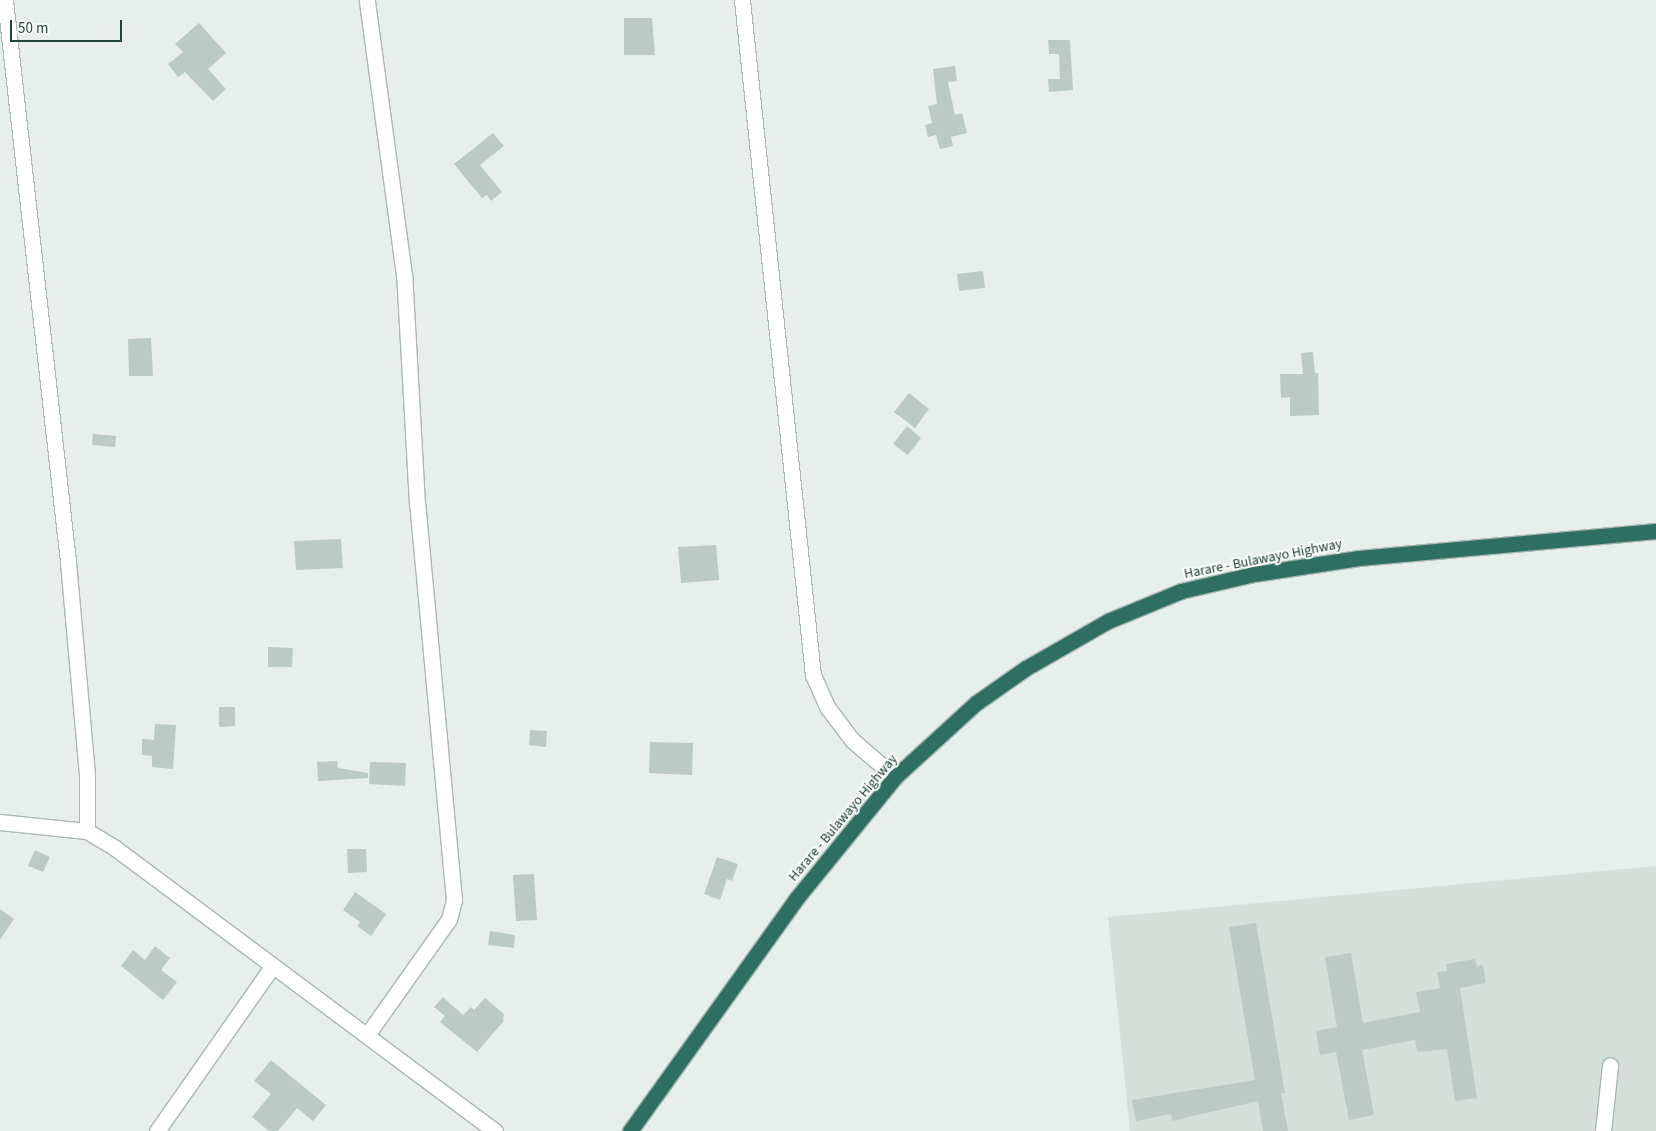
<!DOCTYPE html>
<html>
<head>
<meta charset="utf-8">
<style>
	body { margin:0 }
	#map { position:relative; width:1656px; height:1131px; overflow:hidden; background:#e6efeb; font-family:"Source Sans 3",sans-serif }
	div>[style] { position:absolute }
	.built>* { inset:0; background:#d4dfda }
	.building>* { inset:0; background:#bbcac4 }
	.roads { filter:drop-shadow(1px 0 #a8b8b2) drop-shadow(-1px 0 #a8b8b2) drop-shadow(0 1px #a8b8b2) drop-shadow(0 -1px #a8b8b2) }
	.minor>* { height:15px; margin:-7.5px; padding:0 7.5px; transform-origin:7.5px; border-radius:7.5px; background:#fff }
	.highway>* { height:15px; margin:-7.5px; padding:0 7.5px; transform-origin:7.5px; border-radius:7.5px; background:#2f6f62 }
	span { translate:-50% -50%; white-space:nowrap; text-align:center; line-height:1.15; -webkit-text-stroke:4px #f7fbf9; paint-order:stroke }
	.street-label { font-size:14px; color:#24423a }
	.scale { position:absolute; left:10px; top:20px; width:112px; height:22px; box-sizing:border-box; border:2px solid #24423a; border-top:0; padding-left:6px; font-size:15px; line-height:18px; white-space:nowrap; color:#24423a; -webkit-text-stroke:4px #f7fbf9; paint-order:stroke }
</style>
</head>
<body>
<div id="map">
	<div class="built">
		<i style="clip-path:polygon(1656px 866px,1656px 1131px,1130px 1131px,1108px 917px)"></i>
	</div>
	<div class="building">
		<i style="clip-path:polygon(624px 18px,652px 18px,655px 55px,624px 55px)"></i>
		<i style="clip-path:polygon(199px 23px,226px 53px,208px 69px,226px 89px,213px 101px,185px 72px,178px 77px,168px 64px,183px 52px,175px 44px)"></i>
		<i style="clip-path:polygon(1048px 40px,1070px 40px,1073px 90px,1049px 92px,1048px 79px,1060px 79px,1059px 54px,1049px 54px)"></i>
		<i style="clip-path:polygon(955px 66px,957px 81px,948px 82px,955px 115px,962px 113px,967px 133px,951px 137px,953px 146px,940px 149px,936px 135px,928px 137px,925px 125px,932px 123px,928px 106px,937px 104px,933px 69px)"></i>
		<i style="clip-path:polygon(493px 133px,504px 146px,480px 165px,502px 192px,491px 201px,487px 195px,482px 198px,454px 164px)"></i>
		<i style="clip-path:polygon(983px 271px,985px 288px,959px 291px,957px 274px)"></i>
		<i style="clip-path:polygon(151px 338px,153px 376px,129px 376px,128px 339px)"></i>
		<i style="clip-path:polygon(1313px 352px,1315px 373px,1318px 373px,1319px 415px,1290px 416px,1290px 397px,1281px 398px,1280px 374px,1303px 374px,1301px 353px)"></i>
		<i style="clip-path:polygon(909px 393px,929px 409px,915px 428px,894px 412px)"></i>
		<i style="clip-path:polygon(907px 426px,921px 438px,908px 455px,893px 444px)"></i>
		<i style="clip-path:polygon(93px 434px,116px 436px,115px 447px,92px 445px)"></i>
		<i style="clip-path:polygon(341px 539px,343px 568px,296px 570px,294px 541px)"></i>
		<i style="clip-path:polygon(716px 545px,719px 580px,681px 583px,678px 547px)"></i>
		<i style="clip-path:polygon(268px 647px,293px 648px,292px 667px,268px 667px)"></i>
		<i style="clip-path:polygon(219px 707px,235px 707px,235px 726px,219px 727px)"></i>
		<i style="clip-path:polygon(155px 724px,176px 725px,173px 769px,152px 767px,152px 756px,142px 755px,142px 739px,154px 740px)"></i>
		<i style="clip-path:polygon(530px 730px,547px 731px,546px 747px,529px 745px)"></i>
		<i style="clip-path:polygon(650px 742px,693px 743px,692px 775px,649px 773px)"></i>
		<i style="clip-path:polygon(337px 761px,338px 768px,368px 773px,368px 778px,318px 781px,317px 762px)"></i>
		<i style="clip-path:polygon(370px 762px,406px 763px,405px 786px,369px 784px)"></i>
		<i style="clip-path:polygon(347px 849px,366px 849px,367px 872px,348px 873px)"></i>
		<i style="clip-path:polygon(35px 850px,50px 857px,43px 872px,28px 866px)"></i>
		<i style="clip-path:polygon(717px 857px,738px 864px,732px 881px,727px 879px,720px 900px,704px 894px)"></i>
		<i style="clip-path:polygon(534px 874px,537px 920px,516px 921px,513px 875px)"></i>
		<i style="clip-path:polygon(355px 892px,386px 914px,371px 936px,357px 926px,360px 922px,343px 910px)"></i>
		<i style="clip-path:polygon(0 909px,14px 919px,0 940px)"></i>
		<i style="clip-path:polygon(1256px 923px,1285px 1093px,1281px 1093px,1288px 1131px,1263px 1131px,1258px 1101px,1172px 1121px,1171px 1114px,1136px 1121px,1132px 1100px,1255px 1080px,1229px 927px)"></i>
		<i style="clip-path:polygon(490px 931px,515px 935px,514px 948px,488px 945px)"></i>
		<i style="clip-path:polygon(155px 946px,170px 958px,161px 970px,177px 982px,163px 1000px,121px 966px,133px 950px,145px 960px)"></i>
		<i style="clip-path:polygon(1351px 953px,1363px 1023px,1420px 1012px,1416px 992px,1440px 988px,1437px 972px,1447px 971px,1446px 964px,1475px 959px,1477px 966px,1483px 965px,1486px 983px,1460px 988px,1477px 1098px,1455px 1101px,1447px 1049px,1417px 1052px,1415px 1040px,1362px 1050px,1374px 1115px,1349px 1120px,1336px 1052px,1320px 1055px,1316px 1031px,1337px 1027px,1325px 957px)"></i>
		<i style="clip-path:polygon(443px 997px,463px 1015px,471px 1007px,474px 1010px,485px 998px,504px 1014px,503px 1022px,477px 1052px,440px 1022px,445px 1016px,434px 1007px)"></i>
		<i style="clip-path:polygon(271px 1060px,326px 1105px,313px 1121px,297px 1108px,278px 1131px,269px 1131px,252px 1117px,271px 1094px,254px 1081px)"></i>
	</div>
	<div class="roads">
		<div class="minor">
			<i style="left:5px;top:0;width:566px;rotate:83.6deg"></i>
			<i style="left:68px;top:562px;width:215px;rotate:84.9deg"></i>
			<i style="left:87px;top:776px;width:55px;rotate:90deg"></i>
			<i style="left:742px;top:0;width:679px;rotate:84deg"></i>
			<i style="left:813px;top:675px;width:36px;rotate:66deg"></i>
			<i style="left:828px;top:708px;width:40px;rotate:53deg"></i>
			<i style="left:852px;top:740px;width:57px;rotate:40.7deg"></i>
			<i style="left:0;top:822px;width:87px;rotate:5.9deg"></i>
			<i style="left:87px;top:831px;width:33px;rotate:31deg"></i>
			<i style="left:115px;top:848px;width:474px;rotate:36.7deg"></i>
			<i style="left:367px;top:1035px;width:142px;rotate:-54.7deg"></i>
			<i style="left:449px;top:919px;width:20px;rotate:-75deg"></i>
			<i style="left:454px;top:900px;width:398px;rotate:-95.3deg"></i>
			<i style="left:417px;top:504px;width:229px;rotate:-93.2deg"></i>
			<i style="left:404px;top:275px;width:277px;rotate:-97.7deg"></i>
			<i style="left:157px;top:1131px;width:200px;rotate:-55deg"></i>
			<i style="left:1603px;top:1131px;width:66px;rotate:-83.9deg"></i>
		</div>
		<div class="highway">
			<i style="left:630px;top:1131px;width:285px;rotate:-54.4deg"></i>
			<i style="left:796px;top:899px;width:157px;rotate:-50.9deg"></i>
			<i style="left:895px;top:777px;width:110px;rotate:-42.4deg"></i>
			<i style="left:976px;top:703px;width:61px;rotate:-35deg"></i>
			<i style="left:1026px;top:668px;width:95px;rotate:-29.8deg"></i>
			<i style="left:1108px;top:621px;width:79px;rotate:-22.3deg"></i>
			<i style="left:1181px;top:591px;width:75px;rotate:-13.1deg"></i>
			<i style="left:1254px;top:574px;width:106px;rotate:-8.7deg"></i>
			<i style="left:1359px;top:558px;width:298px;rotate:-5.2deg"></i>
		</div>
	</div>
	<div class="street-label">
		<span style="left:1263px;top:559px;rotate:-11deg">Harare - Bulawayo Highway</span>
		<span style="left:843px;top:818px;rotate:-50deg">Harare - Bulawayo Highway</span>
	</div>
	<div class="scale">50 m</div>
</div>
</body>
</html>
